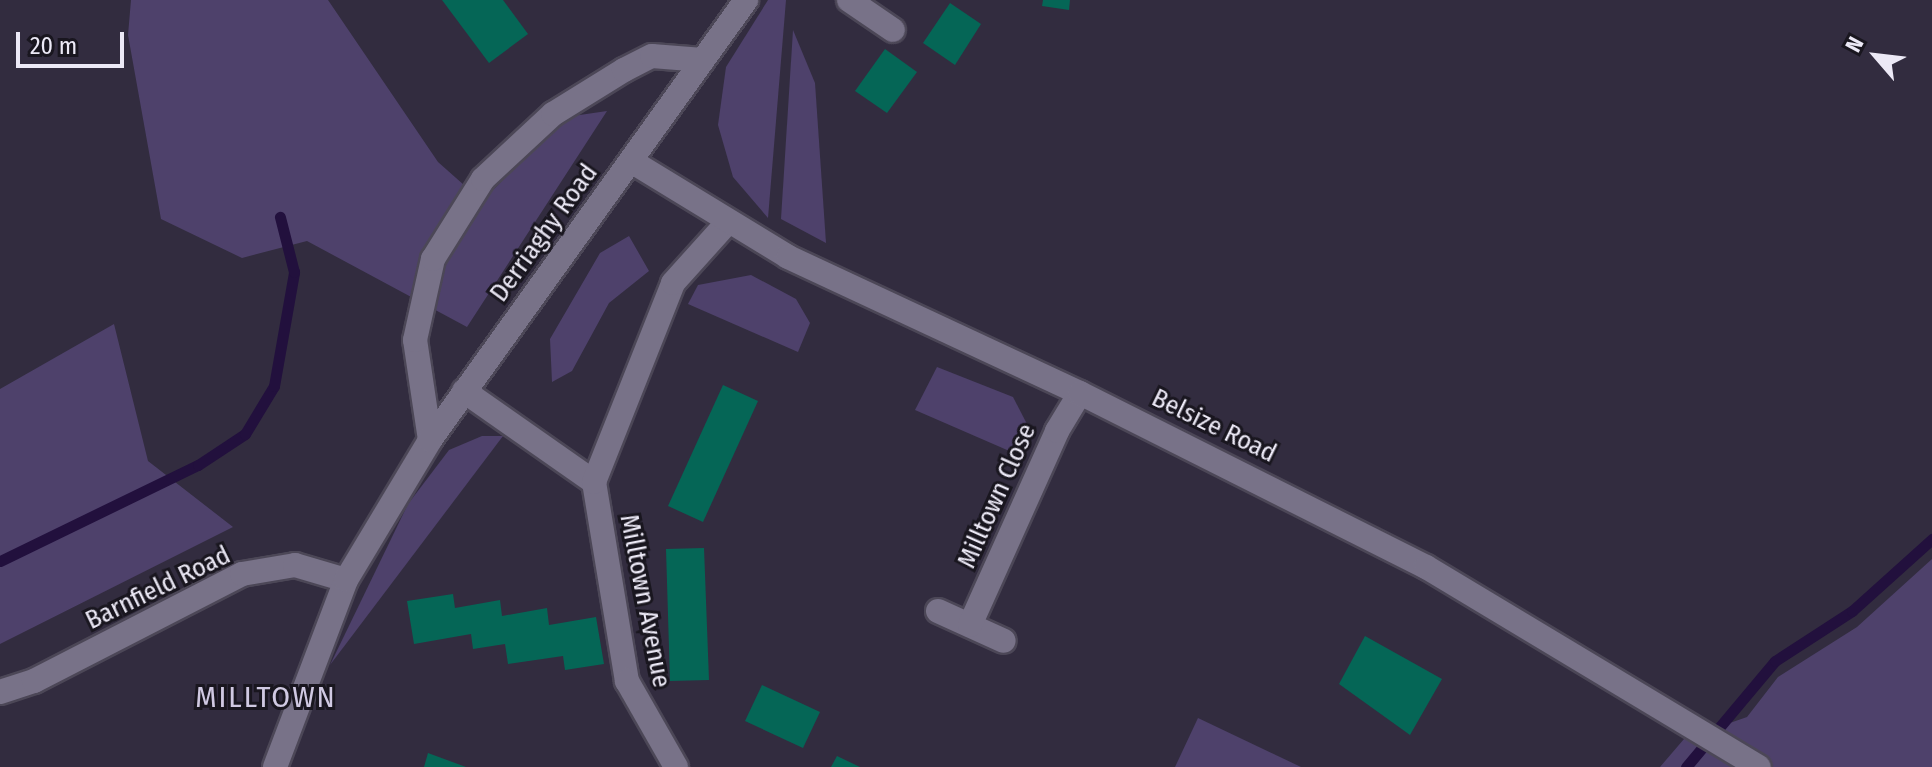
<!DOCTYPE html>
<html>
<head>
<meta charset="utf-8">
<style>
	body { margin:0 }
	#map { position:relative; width:1932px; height:767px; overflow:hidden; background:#322c3f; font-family:"Fira Sans Condensed",sans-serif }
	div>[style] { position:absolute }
	.green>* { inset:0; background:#4e416b }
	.stream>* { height:11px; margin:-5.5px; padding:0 5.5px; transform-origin:5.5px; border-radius:5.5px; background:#22103d }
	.building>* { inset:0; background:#056656 }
	.roads { filter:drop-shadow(2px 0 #4c4757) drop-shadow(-2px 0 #4c4757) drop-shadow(0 2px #4c4757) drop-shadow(0 -2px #4c4757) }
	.street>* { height:24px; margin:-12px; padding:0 12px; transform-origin:12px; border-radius:12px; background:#787288 }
	.secondary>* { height:24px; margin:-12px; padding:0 12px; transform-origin:12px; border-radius:12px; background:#787288 }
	span { translate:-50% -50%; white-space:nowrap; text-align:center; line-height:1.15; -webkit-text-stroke:6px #19161f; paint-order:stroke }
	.street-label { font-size:26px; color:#ece9f6 }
	.quarter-label { font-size:30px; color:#d0c9e2; letter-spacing:2px }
	.north { position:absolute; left:1836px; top:16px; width:80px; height:80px; -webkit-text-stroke:6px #19161f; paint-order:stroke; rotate:298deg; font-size:22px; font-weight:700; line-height:32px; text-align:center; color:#ece9f6 }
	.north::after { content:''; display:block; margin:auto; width:28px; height:36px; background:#ece9f6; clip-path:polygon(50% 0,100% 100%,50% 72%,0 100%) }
	.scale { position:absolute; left:16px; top:32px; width:108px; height:36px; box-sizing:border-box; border:4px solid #ece9f6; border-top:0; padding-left:10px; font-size:24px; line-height:28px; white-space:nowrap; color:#ece9f6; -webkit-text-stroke:6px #19161f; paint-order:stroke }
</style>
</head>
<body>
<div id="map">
	<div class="green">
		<i style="clip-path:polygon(131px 0,328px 0,438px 162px,482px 201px,566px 117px,607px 111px,467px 327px,307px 241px,242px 258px,161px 219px,128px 35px)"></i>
		<i style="clip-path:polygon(768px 0,786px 0,768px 218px,733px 177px,718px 125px,726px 67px)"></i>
		<i style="clip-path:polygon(793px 30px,815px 83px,826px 243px,781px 219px)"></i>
		<i style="clip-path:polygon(629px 236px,649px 271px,609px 303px,572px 371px,552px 382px,550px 339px,600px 253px)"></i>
		<i style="clip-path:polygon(751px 275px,796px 299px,810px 323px,798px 352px,688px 304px,698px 285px)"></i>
		<i style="clip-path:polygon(114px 324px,148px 461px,233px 527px,0 644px,0 389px)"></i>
		<i style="clip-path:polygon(937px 367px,1013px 397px,1028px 426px,1021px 456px,915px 410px)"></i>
		<i style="clip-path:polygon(482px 436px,503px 436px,330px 665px,408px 504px,449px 450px)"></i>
		<i style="clip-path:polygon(1932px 559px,1932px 767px,1660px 767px,1684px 739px,1747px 717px,1778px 677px,1857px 627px)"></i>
		<i style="clip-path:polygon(1198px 718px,1301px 767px,1175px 767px)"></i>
	</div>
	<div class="stream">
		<i style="left:0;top:561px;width:220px;rotate:-25.9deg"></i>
		<i style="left:198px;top:465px;width:56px;rotate:-33.4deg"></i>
		<i style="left:245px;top:434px;width:56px;rotate:-58.9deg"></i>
		<i style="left:274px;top:386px;width:116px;rotate:-80deg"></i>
		<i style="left:294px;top:272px;width:57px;rotate:-104.3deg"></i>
		<i style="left:1686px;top:767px;width:138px;rotate:-50deg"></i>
		<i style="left:1775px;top:661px;width:92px;rotate:-33deg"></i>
		<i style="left:1852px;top:611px;width:108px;rotate:-42deg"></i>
	</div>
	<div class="building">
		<i style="clip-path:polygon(442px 0,503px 0,528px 34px,489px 63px)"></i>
		<i style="clip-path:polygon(1043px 0,1070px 0,1069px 10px,1042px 6px)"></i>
		<i style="clip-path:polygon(950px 3px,981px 24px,955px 65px,923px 43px)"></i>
		<i style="clip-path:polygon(885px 49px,917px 72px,887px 113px,855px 91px)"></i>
		<i style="clip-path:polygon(723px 385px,758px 401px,703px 522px,668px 506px)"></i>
		<i style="clip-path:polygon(704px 548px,709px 680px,670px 681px,666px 549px)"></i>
		<i style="clip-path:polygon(453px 594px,455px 608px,500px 600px,502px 616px,547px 608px,549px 625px,596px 617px,604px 664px,565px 670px,563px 656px,508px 664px,505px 644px,473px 649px,471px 634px,414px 644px,407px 601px)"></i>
		<i style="clip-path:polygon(1365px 636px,1442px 679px,1410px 735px,1339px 684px)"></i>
		<i style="clip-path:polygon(762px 685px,820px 712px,803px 748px,745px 721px)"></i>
		<i style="clip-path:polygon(428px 753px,466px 767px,424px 767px)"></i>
		<i style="clip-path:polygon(837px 756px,860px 767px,831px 767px)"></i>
	</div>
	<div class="roads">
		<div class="street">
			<i style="left:849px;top:0;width:53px;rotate:34.3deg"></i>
			<i style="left:464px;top:391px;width:159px;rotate:35deg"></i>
			<i style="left:594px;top:482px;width:202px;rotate:80.6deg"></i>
			<i style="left:627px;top:681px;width:99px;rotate:60.3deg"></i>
			<i style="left:430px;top:440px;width:101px;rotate:-98.5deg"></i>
			<i style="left:415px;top:340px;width:83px;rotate:-77.5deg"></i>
			<i style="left:433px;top:259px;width:94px;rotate:-58deg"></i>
			<i style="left:483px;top:179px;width:96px;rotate:-42.9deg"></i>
			<i style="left:553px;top:114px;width:84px;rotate:-31.8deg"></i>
			<i style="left:624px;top:70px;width:31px;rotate:-27deg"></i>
			<i style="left:652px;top:56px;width:51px;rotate:4.5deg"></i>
			<i style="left:594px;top:482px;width:214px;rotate:-68.3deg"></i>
			<i style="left:673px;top:283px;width:82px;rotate:-48deg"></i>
			<i style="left:938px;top:611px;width:72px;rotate:24.4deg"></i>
			<i style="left:970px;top:625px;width:213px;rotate:-65.8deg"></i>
			<i style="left:1057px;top:431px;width:44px;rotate:-58.8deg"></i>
			<i style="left:0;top:692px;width:36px;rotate:-18deg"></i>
			<i style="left:34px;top:681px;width:234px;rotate:-27.2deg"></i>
			<i style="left:242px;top:574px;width:54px;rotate:-9.6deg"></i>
			<i style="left:295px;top:565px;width:53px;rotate:16.4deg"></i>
		</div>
		<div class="secondary">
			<i style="left:631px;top:161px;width:184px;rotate:31.4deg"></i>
			<i style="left:788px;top:257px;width:322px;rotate:25deg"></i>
			<i style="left:1080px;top:393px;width:387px;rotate:26.7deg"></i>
			<i style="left:1426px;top:567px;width:388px;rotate:31deg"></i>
			<i style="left:275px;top:767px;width:200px;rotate:-69.2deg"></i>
			<i style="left:346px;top:580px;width:163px;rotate:-59deg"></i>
			<i style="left:430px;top:440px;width:542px;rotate:-54.31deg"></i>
		</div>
	</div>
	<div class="street-label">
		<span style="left:544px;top:233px;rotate:-54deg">Derriaghy Road</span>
		<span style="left:1214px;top:426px;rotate:26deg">Belsize Road</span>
		<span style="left:997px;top:496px;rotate:-66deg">Milltown Close</span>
		<span style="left:158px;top:588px;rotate:-26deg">Barnfield Road</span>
		<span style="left:645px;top:601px;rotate:79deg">Milltown Avenue</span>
	</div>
	<div class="quarter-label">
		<span style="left:266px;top:697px">MILLTOWN</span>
	</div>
	<div class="north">N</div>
	<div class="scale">20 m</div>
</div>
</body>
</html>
